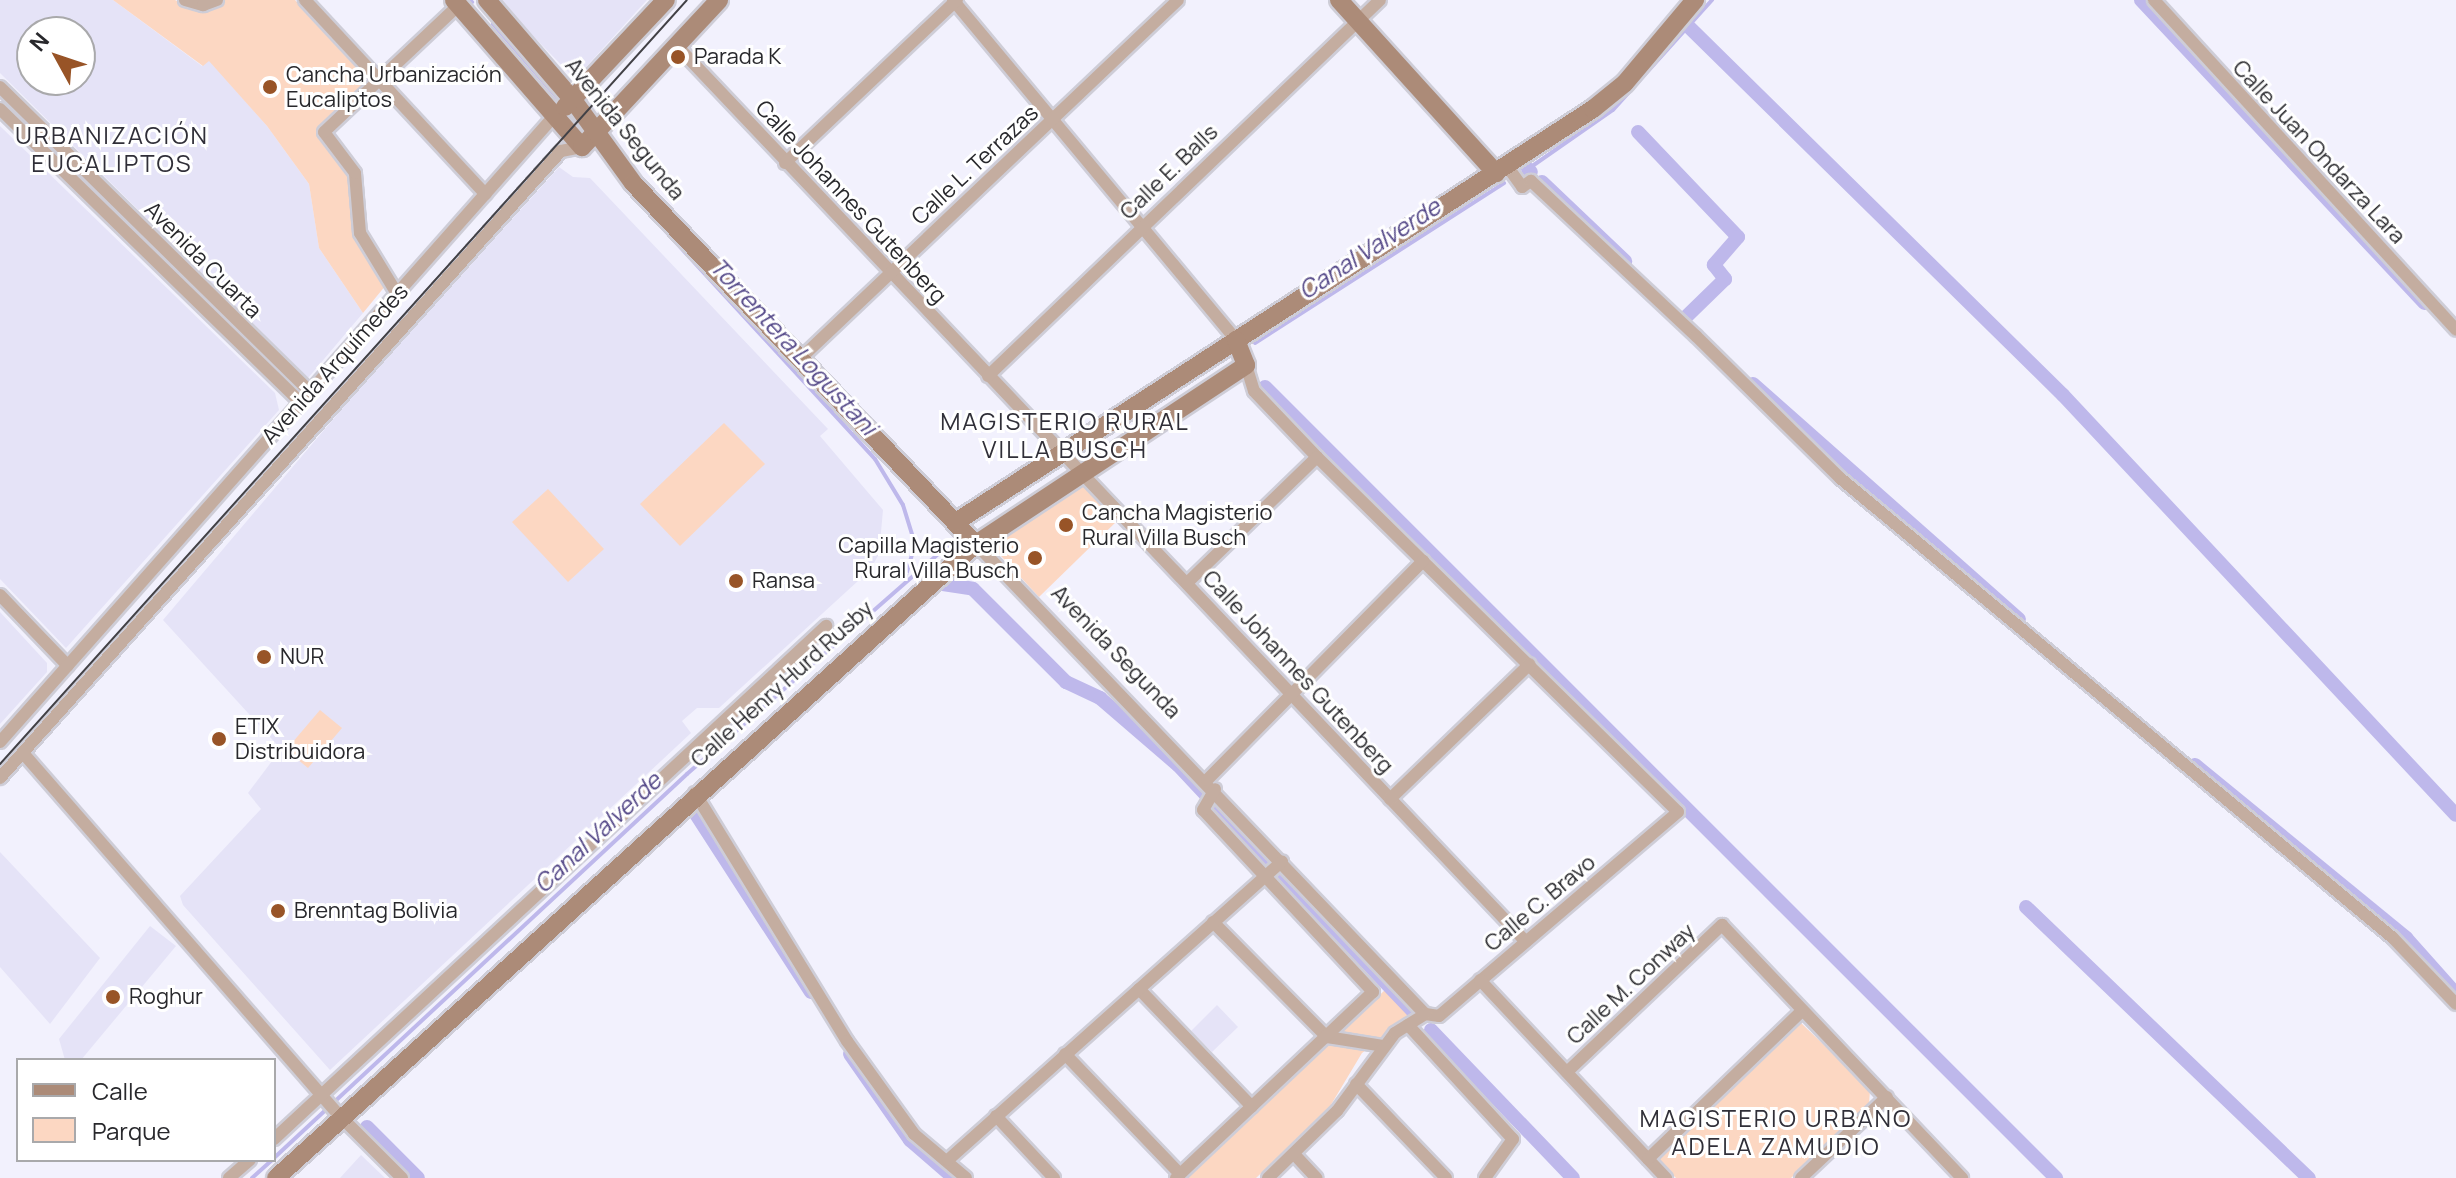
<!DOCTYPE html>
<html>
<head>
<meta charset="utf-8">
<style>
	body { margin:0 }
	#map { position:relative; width:2456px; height:1178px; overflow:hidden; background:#f2f1fd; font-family:Manrope,sans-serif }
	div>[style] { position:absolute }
	.built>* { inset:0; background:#e5e3f7 }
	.green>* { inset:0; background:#fcd7c2 }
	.stream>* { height:4px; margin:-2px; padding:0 2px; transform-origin:2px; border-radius:2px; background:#beb8eb }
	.canal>* { height:14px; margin:-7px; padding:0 7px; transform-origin:7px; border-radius:7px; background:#beb8eb }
	.roads { filter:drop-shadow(2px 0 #cecdd7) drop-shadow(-2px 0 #cecdd7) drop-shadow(0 2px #cecdd7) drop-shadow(0 -2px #cecdd7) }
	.street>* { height:12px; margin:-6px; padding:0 6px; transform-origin:6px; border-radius:6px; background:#c4ada0 }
	.secondary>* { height:18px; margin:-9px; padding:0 9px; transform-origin:9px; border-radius:9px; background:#ac8b78 }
	.tram>* { height:2px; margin:-1px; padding:0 1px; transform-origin:1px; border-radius:1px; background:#424146 }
	.dots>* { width:22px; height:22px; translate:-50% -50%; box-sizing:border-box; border:4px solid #fff; border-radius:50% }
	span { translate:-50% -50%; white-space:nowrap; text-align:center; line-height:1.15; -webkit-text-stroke:6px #fff; paint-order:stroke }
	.poi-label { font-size:22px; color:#28282c }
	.left { translate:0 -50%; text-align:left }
	.right { translate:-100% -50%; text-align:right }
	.street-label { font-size:22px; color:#28282c }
	.neighbourhood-label { font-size:24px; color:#302f38; letter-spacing:2px }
	.water-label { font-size:24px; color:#534787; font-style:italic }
	.legend { position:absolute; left:16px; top:1058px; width:260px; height:104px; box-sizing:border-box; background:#fff; border:2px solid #a9a9ab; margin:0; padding:10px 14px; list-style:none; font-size:24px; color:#28282c }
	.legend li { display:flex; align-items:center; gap:16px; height:40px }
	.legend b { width:40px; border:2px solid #a9a9ab }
	.north { position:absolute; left:16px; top:16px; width:80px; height:80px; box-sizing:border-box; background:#fff; border:2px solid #a9a9ab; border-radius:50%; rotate:310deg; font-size:22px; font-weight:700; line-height:32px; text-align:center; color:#28282c }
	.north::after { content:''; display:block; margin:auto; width:28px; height:36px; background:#985427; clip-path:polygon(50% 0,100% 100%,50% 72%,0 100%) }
</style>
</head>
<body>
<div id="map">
	<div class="built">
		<i style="clip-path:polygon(evenodd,0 0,113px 0,202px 66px,209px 60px,267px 126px,309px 184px,319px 248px,363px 313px,308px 378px,0 73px,0 0,32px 32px,80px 32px,80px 80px,32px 80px,32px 32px)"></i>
		<i style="clip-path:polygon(498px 0,647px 0,575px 79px)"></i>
		<i style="clip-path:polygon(0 126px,275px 393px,279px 410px,66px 648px,0 579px)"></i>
		<i style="clip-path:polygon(559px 167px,573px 177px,590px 178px,828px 429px,820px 436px,883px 510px,879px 554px,870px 570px,719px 708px,697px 708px,682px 721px,691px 733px,330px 1070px,183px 905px,180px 896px,261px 809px,248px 793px,281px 749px,163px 620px,363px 384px)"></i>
		<i style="clip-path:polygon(0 612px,47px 663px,47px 672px,0 724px)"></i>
		<i style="clip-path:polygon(0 852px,100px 958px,50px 1024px,0 967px)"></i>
		<i style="clip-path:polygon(150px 926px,176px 946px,81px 1060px,65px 1060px,59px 1039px)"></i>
		<i style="clip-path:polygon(1217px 1005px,1238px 1027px,1212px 1052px,1191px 1031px)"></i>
		<i style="clip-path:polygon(361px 1155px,385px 1178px,340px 1178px)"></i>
	</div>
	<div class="green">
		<i style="clip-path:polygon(113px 0,175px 0,197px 11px,217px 8px,225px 0,295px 0,364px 75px,365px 82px,316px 132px,350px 175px,358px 242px,386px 285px,363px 313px,319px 248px,309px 184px,267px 126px,209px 61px,203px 66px)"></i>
		<i style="clip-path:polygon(724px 423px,765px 464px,680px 546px,640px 504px)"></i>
		<i style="clip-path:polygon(1073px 485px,1085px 486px,1118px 520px,1039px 597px,989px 543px)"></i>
		<i style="clip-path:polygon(548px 489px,604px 549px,568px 582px,512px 522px)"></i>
		<i style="clip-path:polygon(320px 710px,342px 728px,308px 768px,286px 750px)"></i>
		<i style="clip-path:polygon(1385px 990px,1410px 1017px,1362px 1053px,1329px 1108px,1256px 1178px,1185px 1178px)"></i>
		<i style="clip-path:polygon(1801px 1023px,1870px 1089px,1869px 1105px,1791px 1178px,1676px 1178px,1657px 1158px)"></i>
	</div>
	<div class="stream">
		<i style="left:470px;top:0;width:3px;rotate:45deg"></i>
		<i style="left:493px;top:24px;width:101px;rotate:49deg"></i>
		<i style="left:1528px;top:169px;width:103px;rotate:-34.8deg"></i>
		<i style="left:1613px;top:110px;width:148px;rotate:-48deg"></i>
		<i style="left:624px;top:186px;width:371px;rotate:47.4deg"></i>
		<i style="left:875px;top:459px;width:54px;rotate:58.7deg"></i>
		<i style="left:903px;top:505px;width:41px;rotate:72.9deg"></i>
		<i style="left:915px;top:544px;width:37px;rotate:106deg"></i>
		<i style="left:1255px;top:343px;width:296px;rotate:-32.7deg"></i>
		<i style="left:274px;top:1158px;width:564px;rotate:-42.92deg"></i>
		<i style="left:687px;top:774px;width:354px;rotate:-41.2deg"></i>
		<i style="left:252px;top:1178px;width:27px;rotate:-42deg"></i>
	</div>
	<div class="canal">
		<i style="left:2141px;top:0;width:415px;rotate:46.9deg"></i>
		<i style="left:1689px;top:27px;width:525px;rotate:44.54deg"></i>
		<i style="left:2063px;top:395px;width:575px;rotate:46.9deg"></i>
		<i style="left:1638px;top:132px;width:145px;rotate:46.4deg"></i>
		<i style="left:1738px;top:237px;width:37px;rotate:131deg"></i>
		<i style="left:1714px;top:265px;width:18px;rotate:52deg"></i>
		<i style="left:1725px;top:279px;width:56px;rotate:135.7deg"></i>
		<i style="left:1528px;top:169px;width:4px;rotate:45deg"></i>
		<i style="left:1542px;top:182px;width:115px;rotate:43.6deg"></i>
		<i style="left:1753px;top:384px;width:355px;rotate:41.5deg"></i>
		<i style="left:1265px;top:387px;width:1119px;rotate:45deg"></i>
		<i style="left:943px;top:584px;width:30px;rotate:9deg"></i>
		<i style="left:973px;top:589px;width:132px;rotate:45deg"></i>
		<i style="left:1066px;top:682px;width:38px;rotate:25deg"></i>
		<i style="left:1100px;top:698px;width:103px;rotate:40.7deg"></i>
		<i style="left:1178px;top:765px;width:127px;rotate:46.9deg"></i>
		<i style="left:2195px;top:765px;width:273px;rotate:39.3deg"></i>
		<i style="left:2406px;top:938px;width:75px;rotate:48.2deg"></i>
		<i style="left:692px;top:808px;width:219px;rotate:57.1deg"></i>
		<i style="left:1281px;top:873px;width:191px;rotate:46.3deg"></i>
		<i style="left:2026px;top:907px;width:392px;rotate:43.8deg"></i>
		<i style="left:1431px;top:1030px;width:205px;rotate:46.2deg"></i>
		<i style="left:850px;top:1054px;width:105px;rotate:55.1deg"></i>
		<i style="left:910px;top:1140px;width:58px;rotate:40.8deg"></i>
		<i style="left:367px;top:1127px;width:72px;rotate:45deg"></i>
	</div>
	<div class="roads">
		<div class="street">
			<i style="left:185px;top:0;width:19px;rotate:16deg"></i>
			<i style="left:203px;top:5px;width:15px;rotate:-20deg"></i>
			<i style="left:305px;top:0;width:265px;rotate:47.1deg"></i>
			<i style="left:953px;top:0;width:442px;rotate:50.2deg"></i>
			<i style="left:2154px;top:0;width:447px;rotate:47.5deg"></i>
			<i style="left:677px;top:46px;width:1234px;rotate:46.54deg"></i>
			<i style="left:0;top:87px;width:436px;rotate:44.5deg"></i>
			<i style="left:0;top:109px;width:421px;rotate:44.3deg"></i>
			<i style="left:785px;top:163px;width:237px;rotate:-43.5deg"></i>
			<i style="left:1507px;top:166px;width:26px;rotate:54deg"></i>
			<i style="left:1522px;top:187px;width:11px;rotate:-34deg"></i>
			<i style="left:1531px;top:181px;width:226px;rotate:43.2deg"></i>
			<i style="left:1696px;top:336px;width:202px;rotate:44.6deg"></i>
			<i style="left:1840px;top:478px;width:719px;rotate:39.75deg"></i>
			<i style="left:2393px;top:938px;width:91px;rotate:46.3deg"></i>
			<i style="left:396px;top:292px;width:69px;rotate:-121.4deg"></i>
			<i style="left:360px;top:233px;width:60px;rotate:-94.8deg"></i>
			<i style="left:355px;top:173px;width:51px;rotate:-127.1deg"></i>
			<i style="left:324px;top:132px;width:185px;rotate:-43.3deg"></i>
			<i style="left:800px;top:359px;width:521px;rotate:-43.52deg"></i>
			<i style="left:1246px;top:365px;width:27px;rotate:73deg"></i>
			<i style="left:1254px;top:391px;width:91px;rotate:46.3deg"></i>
			<i style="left:1317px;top:457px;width:506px;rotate:44.52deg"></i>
			<i style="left:1678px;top:812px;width:314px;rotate:139.5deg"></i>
			<i style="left:1439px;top:1016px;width:14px;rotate:-172deg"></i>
			<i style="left:988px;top:376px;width:543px;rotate:-43.81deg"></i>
			<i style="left:976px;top:544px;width:650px;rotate:46.31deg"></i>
			<i style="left:1187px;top:583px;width:181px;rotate:-44.1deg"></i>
			<i style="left:0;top:595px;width:98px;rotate:46.2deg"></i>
			<i style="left:0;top:742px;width:839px;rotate:-48.48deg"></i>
			<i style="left:23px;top:753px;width:478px;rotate:48.9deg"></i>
			<i style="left:337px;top:1113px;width:92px;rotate:45deg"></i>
			<i style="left:0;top:778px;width:841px;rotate:-48.18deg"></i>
			<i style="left:561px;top:151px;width:21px;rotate:-11deg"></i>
			<i style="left:1207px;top:780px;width:308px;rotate:-45.4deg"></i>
			<i style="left:695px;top:793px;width:291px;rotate:58.5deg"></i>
			<i style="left:847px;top:1041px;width:115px;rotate:54.2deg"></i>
			<i style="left:914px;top:1134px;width:68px;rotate:40.2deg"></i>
			<i style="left:1390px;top:799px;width:194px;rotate:-44deg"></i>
			<i style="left:1213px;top:922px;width:162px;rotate:45.3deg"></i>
			<i style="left:1327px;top:1037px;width:58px;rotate:9deg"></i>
			<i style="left:1480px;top:980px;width:272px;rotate:46.8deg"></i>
			<i style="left:1139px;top:989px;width:163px;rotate:46.2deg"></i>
			<i style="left:1408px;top:1025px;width:155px;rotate:47.4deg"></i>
			<i style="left:1513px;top:1139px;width:48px;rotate:125.7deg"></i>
			<i style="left:1065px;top:1054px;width:166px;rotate:46.2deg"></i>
			<i style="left:1567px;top:1072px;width:214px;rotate:-43.5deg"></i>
			<i style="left:1722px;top:925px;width:349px;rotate:46.5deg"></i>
			<i style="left:1356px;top:1084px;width:130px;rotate:46.2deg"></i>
			<i style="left:996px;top:1116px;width:85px;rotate:46.9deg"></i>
			<i style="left:274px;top:1139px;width:754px;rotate:-42.9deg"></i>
			<i style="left:1294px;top:1154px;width:33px;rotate:47deg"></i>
			<i style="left:1648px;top:1159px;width:214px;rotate:-43.9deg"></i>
			<i style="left:948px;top:1160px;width:448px;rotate:-41.8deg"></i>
			<i style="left:229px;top:1178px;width:28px;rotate:-41deg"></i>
			<i style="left:1176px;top:1178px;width:271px;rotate:-43.4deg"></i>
			<i style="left:1373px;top:992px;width:249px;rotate:-133deg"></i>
			<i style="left:1203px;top:810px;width:24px;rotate:-60deg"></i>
			<i style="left:1268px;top:1178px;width:96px;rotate:-44.2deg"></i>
			<i style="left:1337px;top:1111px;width:97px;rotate:-53.4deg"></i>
			<i style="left:1395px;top:1033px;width:36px;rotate:-32deg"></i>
			<i style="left:1801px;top:1178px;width:118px;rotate:-43.3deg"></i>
		</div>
		<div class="secondary">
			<i style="left:454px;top:0;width:195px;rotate:49deg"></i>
			<i style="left:582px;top:147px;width:201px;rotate:-47deg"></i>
			<i style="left:487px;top:0;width:132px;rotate:49.3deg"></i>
			<i style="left:573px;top:100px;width:102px;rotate:54.1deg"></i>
			<i style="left:633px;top:183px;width:498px;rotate:46.5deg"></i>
			<i style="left:1339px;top:0;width:234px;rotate:47.8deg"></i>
			<i style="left:565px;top:107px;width:147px;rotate:-46.7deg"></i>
			<i style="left:956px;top:522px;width:759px;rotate:-32.96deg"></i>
			<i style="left:1593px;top:109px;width:41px;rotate:-39.1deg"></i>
			<i style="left:1625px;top:83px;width:109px;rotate:-49.9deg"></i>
			<i style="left:276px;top:1178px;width:944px;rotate:-42.17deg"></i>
			<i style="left:976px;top:544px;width:324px;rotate:-33.5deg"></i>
			<i style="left:1246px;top:365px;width:27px;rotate:-112deg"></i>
		</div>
	</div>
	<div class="tram">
		<i style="left:0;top:764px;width:1027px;rotate:-48.04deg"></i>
	</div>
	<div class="dots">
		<i style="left:678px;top:57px;background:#985427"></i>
		<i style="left:270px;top:87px;background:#985427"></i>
		<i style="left:1066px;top:525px;background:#985427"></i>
		<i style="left:1035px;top:558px;background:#985427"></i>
		<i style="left:736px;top:581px;background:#985427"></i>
		<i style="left:264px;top:657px;background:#985427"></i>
		<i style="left:219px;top:739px;background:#985427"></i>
		<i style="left:278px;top:911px;background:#985427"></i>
		<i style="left:113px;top:997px;background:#985427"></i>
	</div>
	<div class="poi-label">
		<span class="left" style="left:694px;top:57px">Parada K</span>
		<span class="left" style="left:286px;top:87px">Cancha Urbanización<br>Eucaliptos</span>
		<span class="left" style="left:1082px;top:525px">Cancha Magisterio<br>Rural Villa Busch</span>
		<span class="right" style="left:1019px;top:558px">Capilla Magisterio<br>Rural Villa Busch</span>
		<span class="left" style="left:752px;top:581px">Ransa</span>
		<span class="left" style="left:280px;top:657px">NUR</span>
		<span class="left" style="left:235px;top:739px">ETIX<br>Distribuidora</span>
		<span class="left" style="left:294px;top:911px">Brenntag Bolivia</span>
		<span class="left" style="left:129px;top:997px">Roghur</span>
	</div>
	<div class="street-label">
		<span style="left:625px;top:129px;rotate:51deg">Avenida Segunda</span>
		<span style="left:2319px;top:152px;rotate:47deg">Calle Juan Ondarza Lara</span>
		<span style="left:975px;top:165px;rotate:-43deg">Calle L. Terrazas</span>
		<span style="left:1169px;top:172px;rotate:-44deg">Calle E. Balls</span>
		<span style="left:851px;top:202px;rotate:47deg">Calle Johannes Gutenberg</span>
		<span style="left:203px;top:260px;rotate:45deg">Avenida Cuarta</span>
		<span style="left:335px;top:364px;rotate:-48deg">Avenida Arquímedes</span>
		<span style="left:1116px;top:652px;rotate:46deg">Avenida Segunda</span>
		<span style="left:1298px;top:672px;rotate:47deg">Calle Johannes Gutenberg</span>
		<span style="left:782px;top:684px;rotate:-42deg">Calle Henry Hurd Rusby</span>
		<span style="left:1540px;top:903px;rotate:-40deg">Calle C. Bravo</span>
		<span style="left:1631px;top:984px;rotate:-43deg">Calle M. Conway</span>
	</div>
	<div class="neighbourhood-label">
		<span style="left:112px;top:149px">URBANIZACIÓN<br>EUCALIPTOS</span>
		<span style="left:1065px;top:435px">MAGISTERIO RURAL<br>VILLA BUSCH</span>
		<span style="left:1776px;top:1132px">MAGISTERIO URBANO<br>ADELA ZAMUDIO</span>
	</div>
	<div class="water-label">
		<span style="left:1369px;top:248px;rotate:-33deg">Canal Valverde</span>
		<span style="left:794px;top:346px;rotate:47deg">Torrentera Logustani</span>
		<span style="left:597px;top:832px;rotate:-43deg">Canal Valverde</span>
	</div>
	<ul class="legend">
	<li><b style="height:10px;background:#ac8b78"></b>Calle</li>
	<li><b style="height:22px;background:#fcd7c2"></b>Parque</li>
	</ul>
	<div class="north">N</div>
</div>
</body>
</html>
